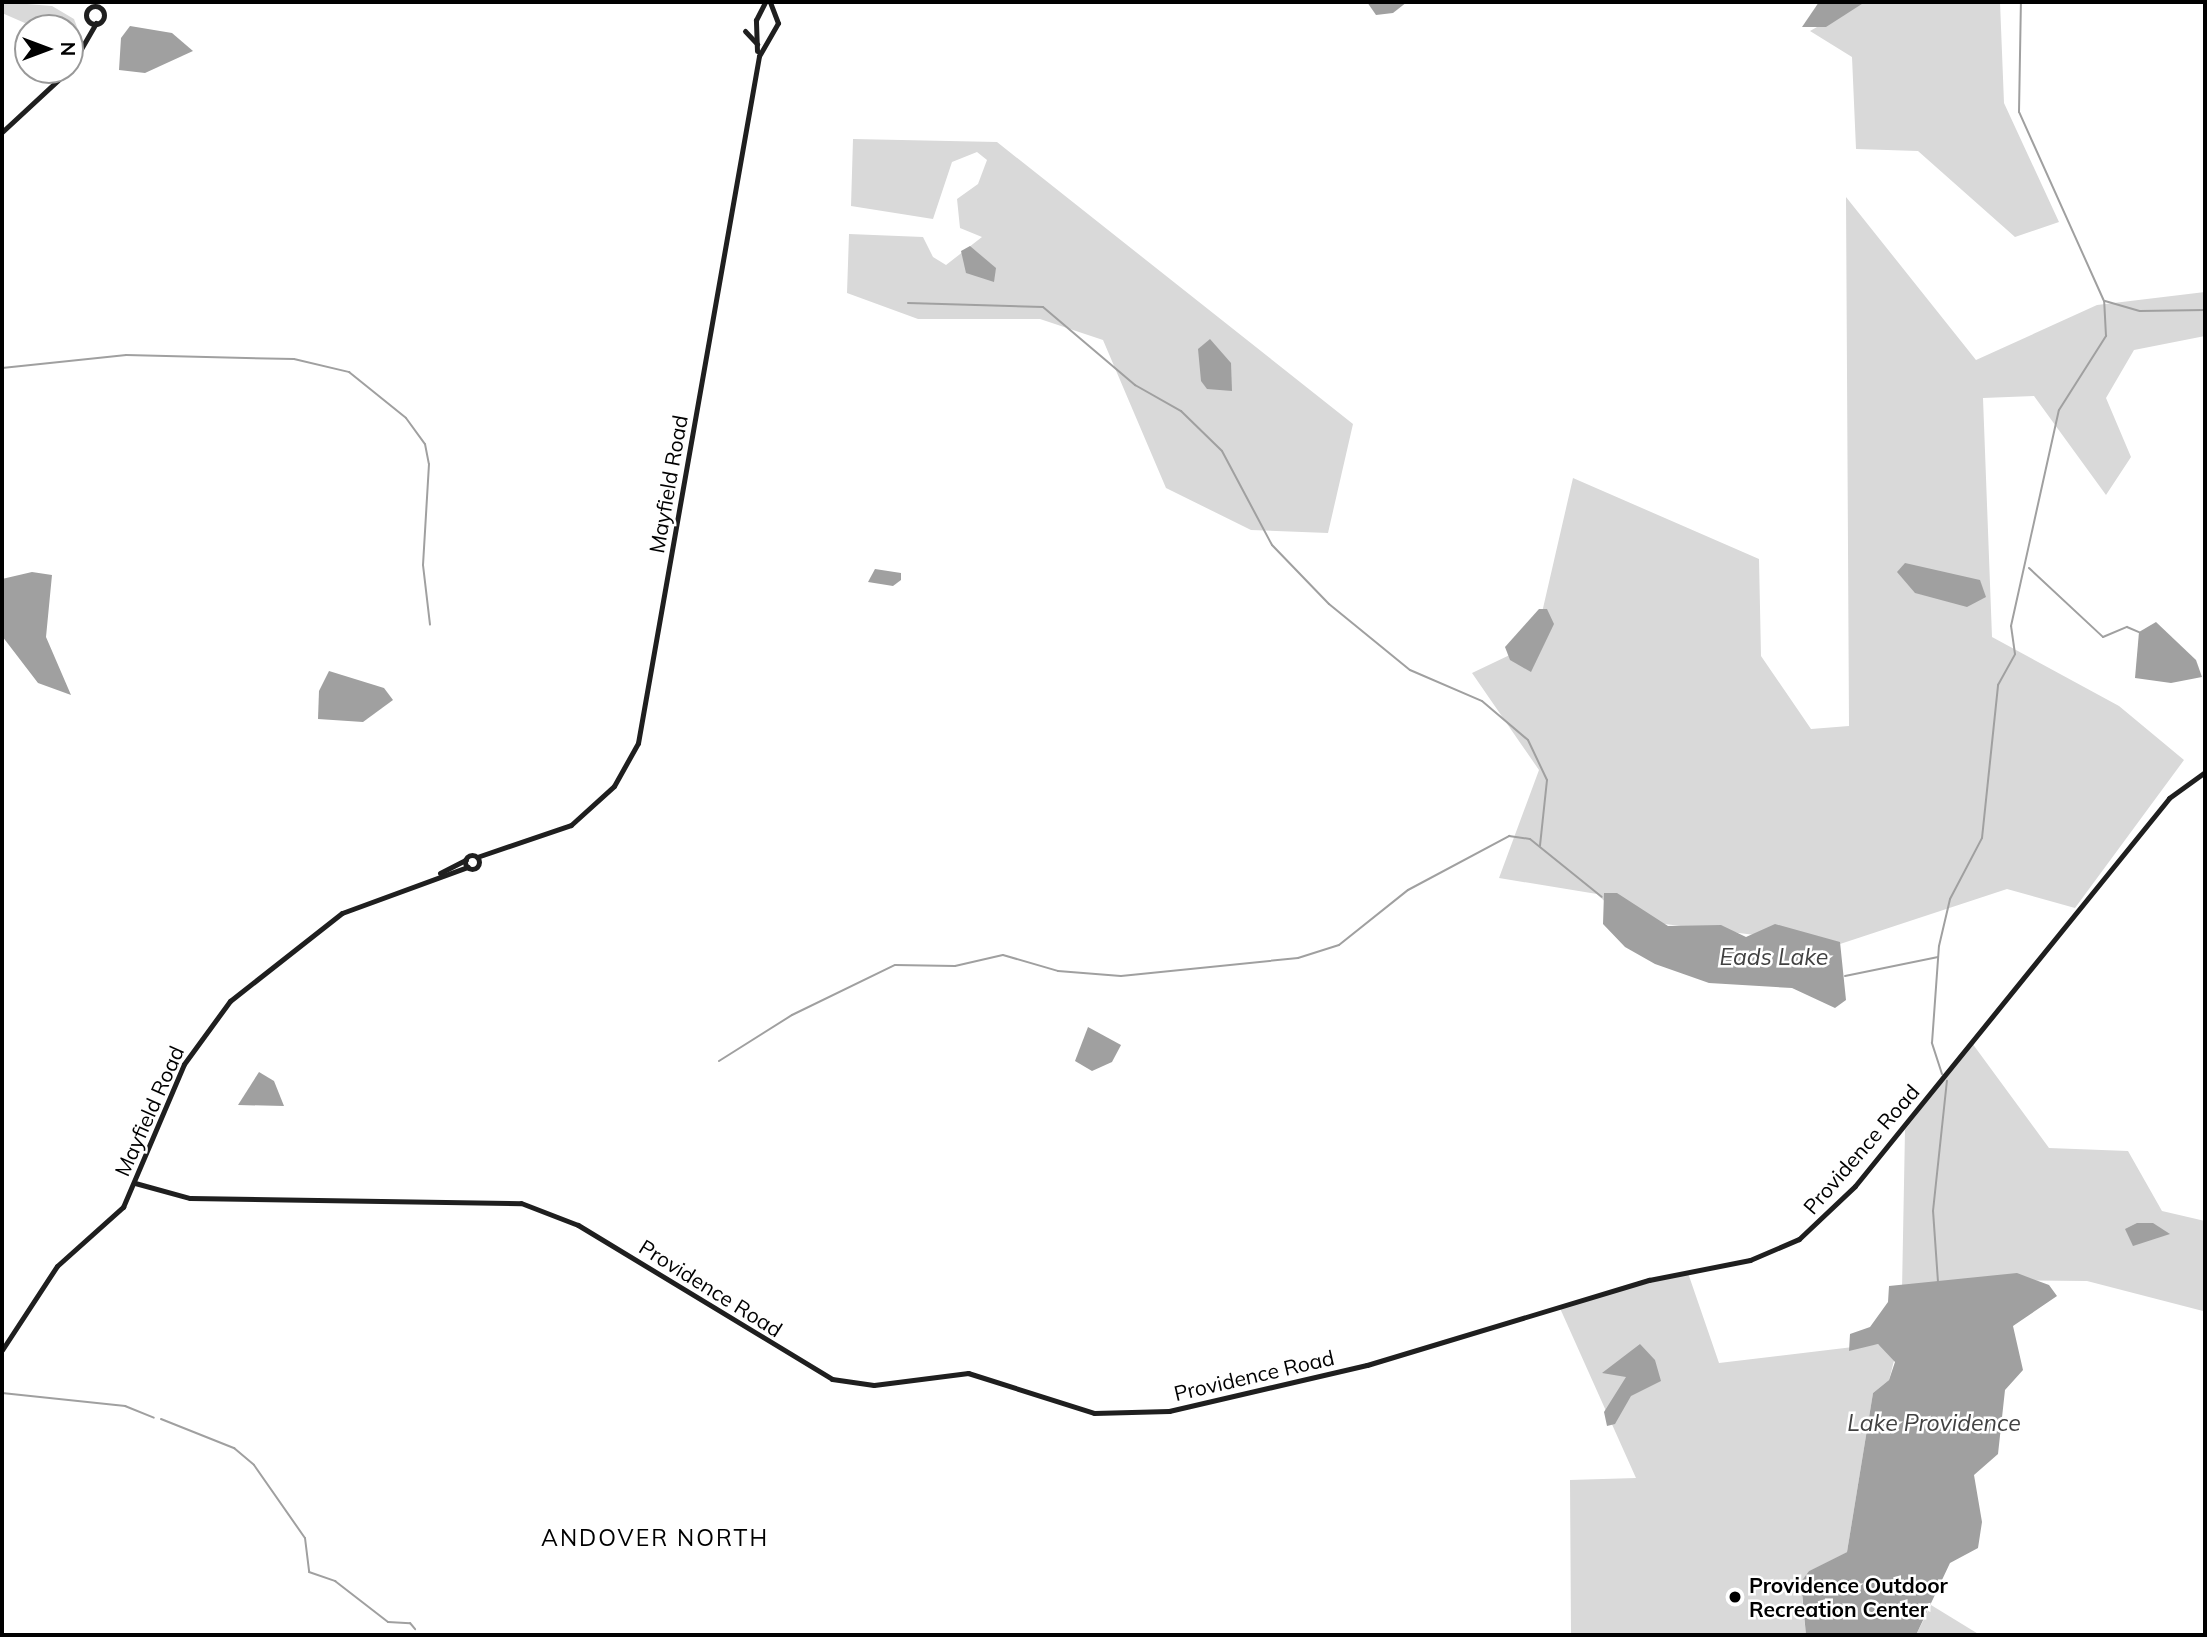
<!DOCTYPE html>
<html>
<head>
<meta charset="utf-8">
<style>
	body { margin:0 }
	#map { position:relative; width:2207px; height:1637px; overflow:hidden; background:#fff; font-family:Mulish,sans-serif }
	div>[style] { position:absolute }
	.green>* { inset:0; background:#d9d9d9 }
	.water>* { inset:0; background:#a0a0a0 }
	.stream>* { height:2px; margin:-1px; padding:0 1px; transform-origin:1px; border-radius:1px; background:#a0a0a0 }
	.secondary>* { height:5px; margin:-2.5px; padding:0 2.5px; transform-origin:2.5px; border-radius:2.5px; background:#1f1f1f }
	.secondary>.ring { margin:-2.5px; padding:0; box-sizing:content-box; background:none; border:5px solid #1f1f1f; border-radius:50% }
	.dots>* { width:19px; height:19px; translate:-50% -50%; box-sizing:border-box; border:4px solid #fff; border-radius:50% }
	span { translate:-50% -50%; white-space:nowrap; text-align:center; line-height:1.15; -webkit-text-stroke:5px #fff; paint-order:stroke }
	.street-label { font-size:21px; color:#000 }
	.poi-label { font-size:21px; color:#000; font-weight:700 }
	.left { translate:0 -50%; text-align:left }
	.water-label { font-size:23px; color:#414141; font-style:italic }
	.neighbourhood-label { font-size:23px; color:#000; letter-spacing:2px }
	.frame { position:absolute; inset:0; border:4px solid #000; pointer-events:none }
	.north { position:absolute; left:14px; top:14px; width:70px; height:70px; box-sizing:border-box; background:#fff; border:2px solid #999; border-radius:50%; rotate:90deg; font-size:19px; font-weight:700; line-height:28px; text-align:center; color:#000 }
	.north::after { content:''; display:block; margin:auto; width:24px; height:32px; background:#000; clip-path:polygon(50% 0,100% 100%,50% 72%,0 100%) }
</style>
</head>
<body>
<div id="map">
	<div class="green">
		<i style="clip-path:polygon(2px 2px,52px 6px,74px 19px,80px 35px,70px 39px,70px 28px,34px 27px,2px 13px)"></i>
		<i style="clip-path:polygon(1861px 2px,2000px 2px,2004px 103px,2059px 222px,2015px 237px,1918px 151px,1856px 149px,1852px 57px,1810px 31px)"></i>
		<i style="clip-path:polygon(853px 139px,997px 142px,1353px 424px,1328px 533px,1251px 530px,1166px 488px,1103px 340px,1040px 319px,918px 319px,847px 293px,849px 234px,923px 237px,933px 257px,946px 265px,982px 237px,960px 228px,957px 199px,978px 184px,987px 160px,977px 152px,952px 162px,933px 219px,851px 206px)"></i>
		<i style="clip-path:polygon(1846px 197px,1976px 360px,2097px 305px,2205px 292px,2205px 336px,2134px 350px,2106px 398px,2131px 457px,2106px 495px,2034px 396px,1983px 398px,1992px 637px,2119px 706px,2184px 760px,2075px 908px,2007px 889px,1837px 945px,1623px 919px,1597px 894px,1499px 878px,1539px 770px,1472px 673px,1535px 643px,1573px 478px,1759px 559px,1761px 656px,1811px 729px,1849px 726px)"></i>
		<i style="clip-path:polygon(1972px 1043px,2049px 1148px,2128px 1151px,2162px 1211px,2205px 1221px,2203px 1311px,2087px 1281px,1952px 1280px,1902px 1290px,1905px 1130px)"></i>
		<i style="clip-path:polygon(1688px 1273px,1719px 1363px,1878px 1344px,1895px 1357px,1889px 1380px,1873px 1393px,1847px 1552px,1809px 1571px,1801px 1587px,1806px 1635px,1571px 1635px,1570px 1480px,1636px 1478px,1559px 1306px)"></i>
		<i style="clip-path:polygon(1931px 1605px,1980px 1635px,1916px 1635px)"></i>
	</div>
	<div class="water">
		<i style="clip-path:polygon(1367px 2px,1407px 2px,1393px 13px,1376px 15px)"></i>
		<i style="clip-path:polygon(1819px 2px,1865px 2px,1826px 27px,1802px 27px)"></i>
		<i style="clip-path:polygon(130px 26px,172px 33px,193px 51px,145px 73px,119px 70px,121px 38px)"></i>
		<i style="clip-path:polygon(970px 246px,996px 268px,994px 282px,966px 273px,961px 251px)"></i>
		<i style="clip-path:polygon(1210px 339px,1231px 363px,1232px 391px,1207px 389px,1201px 381px,1198px 349px)"></i>
		<i style="clip-path:polygon(1905px 563px,1980px 580px,1986px 597px,1967px 607px,1915px 593px,1897px 572px)"></i>
		<i style="clip-path:polygon(875px 569px,901px 573px,901px 580px,893px 586px,868px 582px)"></i>
		<i style="clip-path:polygon(32px 572px,52px 575px,46px 637px,71px 695px,38px 683px,2px 636px,2px 579px)"></i>
		<i style="clip-path:polygon(1539px 609px,1547px 609px,1554px 624px,1531px 672px,1510px 660px,1505px 647px)"></i>
		<i style="clip-path:polygon(2156px 622px,2196px 660px,2202px 677px,2171px 683px,2135px 678px,2139px 632px)"></i>
		<i style="clip-path:polygon(329px 671px,384px 688px,393px 700px,363px 722px,318px 719px,319px 691px)"></i>
		<i style="clip-path:polygon(1604px 893px,1617px 893px,1668px 926px,1721px 925px,1746px 937px,1775px 924px,1840px 942px,1846px 1000px,1835px 1008px,1792px 988px,1709px 983px,1655px 964px,1625px 947px,1603px 924px)"></i>
		<i style="clip-path:polygon(1088px 1027px,1121px 1045px,1112px 1062px,1092px 1071px,1075px 1061px)"></i>
		<i style="clip-path:polygon(259px 1072px,274px 1081px,284px 1106px,238px 1105px)"></i>
		<i style="clip-path:polygon(2137px 1223px,2153px 1223px,2170px 1234px,2133px 1246px,2125px 1229px)"></i>
		<i style="clip-path:polygon(2017px 1273px,2049px 1285px,2057px 1296px,2013px 1326px,2023px 1370px,2005px 1390px,1998px 1454px,1974px 1475px,1982px 1522px,1978px 1548px,1950px 1563px,1916px 1635px,1806px 1635px,1801px 1582px,1809px 1571px,1847px 1552px,1873px 1393px,1889px 1380px,1895px 1362px,1878px 1344px,1849px 1351px,1850px 1334px,1870px 1327px,1888px 1302px,1889px 1286px)"></i>
		<i style="clip-path:polygon(1640px 1344px,1655px 1360px,1661px 1381px,1631px 1396px,1615px 1424px,1607px 1426px,1604px 1412px,1626px 1377px,1602px 1373px)"></i>
	</div>
	<div class="stream">
		<i style="left:2105px;top:301px;width:36px;rotate:16deg"></i>
		<i style="left:2140px;top:311px;width:65px;rotate:-0.9deg"></i>
		<i style="left:908px;top:303px;width:135px;rotate:1.7deg"></i>
		<i style="left:1043px;top:307px;width:121px;rotate:40.3deg"></i>
		<i style="left:1135px;top:385px;width:53px;rotate:29.5deg"></i>
		<i style="left:1181px;top:411px;width:57px;rotate:44.3deg"></i>
		<i style="left:1222px;top:451px;width:106px;rotate:62deg"></i>
		<i style="left:1272px;top:545px;width:82px;rotate:46deg"></i>
		<i style="left:1329px;top:604px;width:104px;rotate:39.2deg"></i>
		<i style="left:1410px;top:670px;width:78px;rotate:23.3deg"></i>
		<i style="left:1482px;top:701px;width:60px;rotate:40.3deg"></i>
		<i style="left:1528px;top:740px;width:44px;rotate:64.6deg"></i>
		<i style="left:1547px;top:780px;width:66px;rotate:96.1deg"></i>
		<i style="left:2px;top:368px;width:125px;rotate:-6deg"></i>
		<i style="left:126px;top:355px;width:168px;rotate:1.4deg"></i>
		<i style="left:294px;top:359px;width:57px;rotate:13.3deg"></i>
		<i style="left:349px;top:372px;width:73px;rotate:38.9deg"></i>
		<i style="left:406px;top:418px;width:32px;rotate:54deg"></i>
		<i style="left:425px;top:444px;width:20px;rotate:79deg"></i>
		<i style="left:429px;top:464px;width:101px;rotate:93.4deg"></i>
		<i style="left:423px;top:565px;width:60px;rotate:83.3deg"></i>
		<i style="left:2029px;top:568px;width:101px;rotate:43deg"></i>
		<i style="left:2103px;top:637px;width:26px;rotate:-23deg"></i>
		<i style="left:2127px;top:627px;width:13px;rotate:23deg"></i>
		<i style="left:1845px;top:976px;width:95px;rotate:-11.5deg"></i>
		<i style="left:719px;top:1061px;width:86px;rotate:-32.2deg"></i>
		<i style="left:792px;top:1015px;width:114px;rotate:-25.9deg"></i>
		<i style="left:895px;top:965px;width:60px;rotate:1deg"></i>
		<i style="left:955px;top:966px;width:49px;rotate:-12.9deg"></i>
		<i style="left:1003px;top:955px;width:57px;rotate:16.2deg"></i>
		<i style="left:1058px;top:971px;width:63px;rotate:4.5deg"></i>
		<i style="left:1121px;top:976px;width:178px;rotate:-5.8deg"></i>
		<i style="left:1298px;top:958px;width:43px;rotate:-17.6deg"></i>
		<i style="left:1339px;top:945px;width:88px;rotate:-38.6deg"></i>
		<i style="left:1408px;top:890px;width:115px;rotate:-28.1deg"></i>
		<i style="left:1509px;top:836px;width:21px;rotate:8deg"></i>
		<i style="left:1530px;top:839px;width:92px;rotate:38.9deg"></i>
		<i style="left:1942px;top:1074px;width:33px;rotate:-108deg"></i>
		<i style="left:1932px;top:1043px;width:97px;rotate:-85.9deg"></i>
		<i style="left:1939px;top:946px;width:48px;rotate:-76.8deg"></i>
		<i style="left:1950px;top:899px;width:69px;rotate:-62.3deg"></i>
		<i style="left:1982px;top:838px;width:154px;rotate:-84deg"></i>
		<i style="left:1998px;top:685px;width:35px;rotate:-61deg"></i>
		<i style="left:2015px;top:654px;width:28px;rotate:-98deg"></i>
		<i style="left:2011px;top:626px;width:221px;rotate:-77.5deg"></i>
		<i style="left:2059px;top:410px;width:88px;rotate:-57.6deg"></i>
		<i style="left:2106px;top:336px;width:35px;rotate:-93deg"></i>
		<i style="left:2104px;top:301px;width:207px;rotate:-114.2deg"></i>
		<i style="left:2019px;top:112px;width:110px;rotate:-89deg"></i>
		<i style="left:1938px;top:1282px;width:71px;rotate:-94deg"></i>
		<i style="left:1933px;top:1211px;width:131px;rotate:-83.9deg"></i>
		<i style="left:2px;top:1393px;width:124px;rotate:6deg"></i>
		<i style="left:125px;top:1406px;width:31px;rotate:22deg"></i>
		<i style="left:161px;top:1419px;width:79px;rotate:21.7deg"></i>
		<i style="left:234px;top:1448px;width:26px;rotate:40deg"></i>
		<i style="left:254px;top:1465px;width:89px;rotate:55.1deg"></i>
		<i style="left:305px;top:1538px;width:34px;rotate:83deg"></i>
		<i style="left:309px;top:1572px;width:28px;rotate:19deg"></i>
		<i style="left:335px;top:1581px;width:67px;rotate:37.7deg"></i>
		<i style="left:388px;top:1622px;width:22px;rotate:3deg"></i>
		<i style="left:410px;top:1623px;width:8px;rotate:50deg"></i>
	</div>
	<div class="secondary">
		<i class="ring" style="left:86px;top:6px;width:13px;height:13px"></i>
		<i style="left:745px;top:31px;width:18px;rotate:47deg"></i>
		<i style="left:757px;top:51px;width:31px;rotate:-92deg"></i>
		<i style="left:756px;top:20px;width:20px;rotate:-63deg"></i>
		<i style="left:70px;top:68px;width:52px;rotate:-60deg"></i>
		<i style="left:2px;top:132px;width:91px;rotate:-42.8deg"></i>
		<i class="ring" style="left:465px;top:855px;width:9px;height:9px"></i>
		<i style="left:477px;top:857px;width:99px;rotate:-18.8deg"></i>
		<i style="left:571px;top:825px;width:58px;rotate:-42.2deg"></i>
		<i style="left:614px;top:786px;width:49px;rotate:-60.8deg"></i>
		<i style="left:638px;top:743px;width:698px;rotate:-80.01deg"></i>
		<i style="left:759px;top:56px;width:38px;rotate:-60deg"></i>
		<i style="left:778px;top:23px;width:22px;rotate:-111deg"></i>
		<i style="left:440px;top:873px;width:29px;rotate:-27deg"></i>
		<i style="left:135px;top:1183px;width:57px;rotate:15.3deg"></i>
		<i style="left:190px;top:1198px;width:331px;rotate:0.9deg"></i>
		<i style="left:521px;top:1203px;width:61px;rotate:21.1deg"></i>
		<i style="left:578px;top:1225px;width:297px;rotate:31.2deg"></i>
		<i style="left:832px;top:1379px;width:42px;rotate:8.1deg"></i>
		<i style="left:874px;top:1385px;width:95px;rotate:-7.3deg"></i>
		<i style="left:968px;top:1373px;width:132px;rotate:17.6deg"></i>
		<i style="left:1094px;top:1413px;width:75px;rotate:-1.5deg"></i>
		<i style="left:1169px;top:1411px;width:203px;rotate:-13.1deg"></i>
		<i style="left:1367px;top:1365px;width:295px;rotate:-16.8deg"></i>
		<i style="left:1649px;top:1280px;width:103px;rotate:-11.2deg"></i>
		<i style="left:1750px;top:1260px;width:53px;rotate:-23.2deg"></i>
		<i style="left:1799px;top:1239px;width:77px;rotate:-43.4deg"></i>
		<i style="left:1855px;top:1186px;width:499px;rotate:-51deg"></i>
		<i style="left:2169px;top:798px;width:44px;rotate:-35.8deg"></i>
		<i style="left:2px;top:1350px;width:100px;rotate:-56.8deg"></i>
		<i style="left:57px;top:1266px;width:89px;rotate:-41.8deg"></i>
		<i style="left:123px;top:1207px;width:155px;rotate:-66.9deg"></i>
		<i style="left:184px;top:1064px;width:78px;rotate:-53.9deg"></i>
		<i style="left:230px;top:1001px;width:142px;rotate:-38.2deg"></i>
		<i style="left:342px;top:913px;width:134px;rotate:-20.1deg"></i>
	</div>
	<div class="dots">
		<i style="left:1735px;top:1597px;background:#000"></i>
	</div>
	<div class="street-label">
		<span style="left:668px;top:484px;rotate:-80deg">Mayfield Road</span>
		<span style="left:149px;top:1111px;rotate:-66deg">Mayfield Road</span>
		<span style="left:1861px;top:1149px;rotate:-49deg">Providence Road</span>
		<span style="left:711px;top:1288px;rotate:32deg">Providence Road</span>
		<span style="left:1254px;top:1375px;rotate:-13deg">Providence Road</span>
	</div>
	<div class="poi-label">
		<span class="left" style="left:1749px;top:1597px">Providence Outdoor<br>Recreation Center</span>
	</div>
	<div class="water-label">
		<span style="left:1774px;top:957px">Eads Lake</span>
		<span style="left:1934px;top:1423px">Lake Providence</span>
	</div>
	<div class="neighbourhood-label">
		<span style="left:655px;top:1538px">ANDOVER NORTH</span>
	</div>
	<div class="frame"></div>
	<div class="north">N</div>
</div>
</body>
</html>
